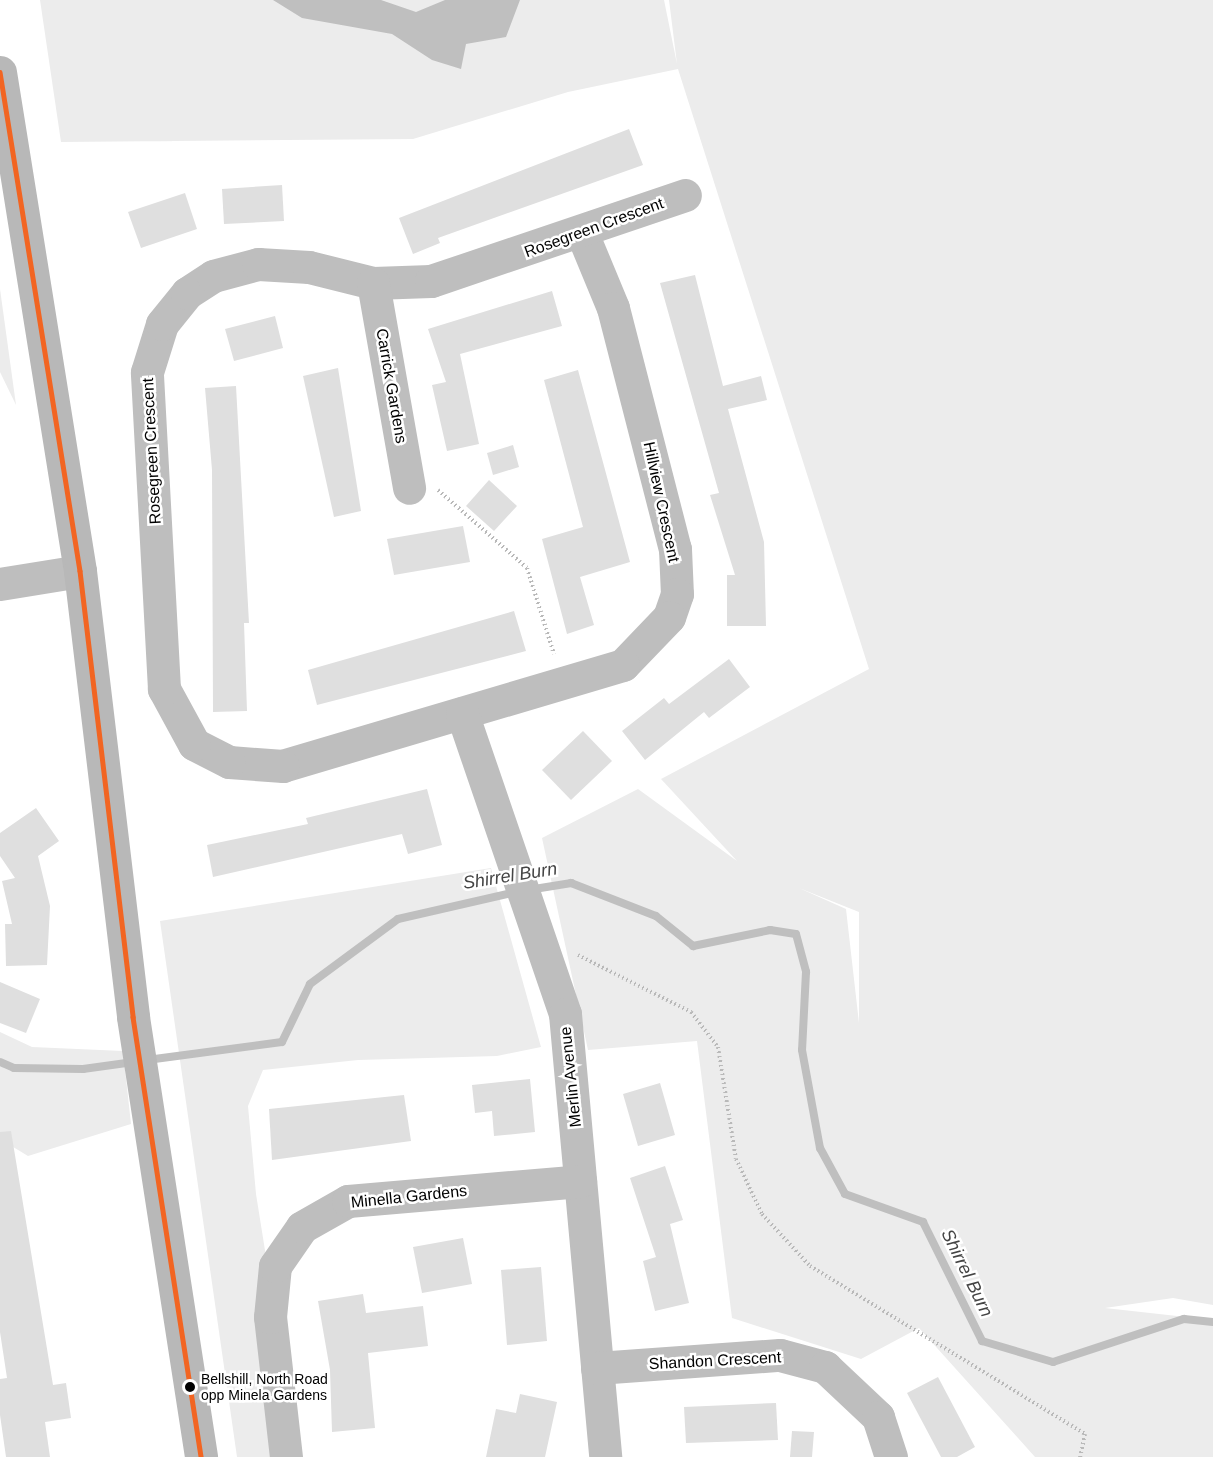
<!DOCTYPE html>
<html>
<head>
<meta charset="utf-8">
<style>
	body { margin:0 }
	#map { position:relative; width:1213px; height:1457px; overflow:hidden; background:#fff; font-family:Arial,sans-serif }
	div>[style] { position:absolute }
	.green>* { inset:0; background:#ececec }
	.water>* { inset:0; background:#bfbfbf }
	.stream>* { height:8px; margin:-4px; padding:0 4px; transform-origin:4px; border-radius:4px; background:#bfbfbf }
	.building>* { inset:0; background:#dfdfdf }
	.path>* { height:4px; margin-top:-2px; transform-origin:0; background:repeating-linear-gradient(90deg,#b9b9b9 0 1.5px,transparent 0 4.5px) }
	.street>* { height:33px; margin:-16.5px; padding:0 16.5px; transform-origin:16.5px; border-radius:16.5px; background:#bebebe }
	.secondary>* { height:33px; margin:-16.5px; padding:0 16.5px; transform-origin:16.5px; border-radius:16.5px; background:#b8b8b8 }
	.bus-1>* { height:4.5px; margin:-2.25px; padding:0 2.25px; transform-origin:2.25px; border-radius:2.25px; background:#f26522 }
	.dots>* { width:16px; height:16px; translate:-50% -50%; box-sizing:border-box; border:3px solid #fff; border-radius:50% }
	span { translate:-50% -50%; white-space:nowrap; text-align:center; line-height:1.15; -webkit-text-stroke:5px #fff; paint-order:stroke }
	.bus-label { font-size:14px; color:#000 }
	.left { translate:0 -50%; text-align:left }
	.street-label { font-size:16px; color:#000 }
	.water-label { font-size:18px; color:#444; font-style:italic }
</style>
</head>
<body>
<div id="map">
	<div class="green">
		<i style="clip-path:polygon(evenodd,40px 0,664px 0,677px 64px,669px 0,1213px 0,1213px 1305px,1173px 1298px,1105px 1308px,1213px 1320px,1213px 1457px,1035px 1457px,919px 1328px,861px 1359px,732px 1318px,697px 1041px,588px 1050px,542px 838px,638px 789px,737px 861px,661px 779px,869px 669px,678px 69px,568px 92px,413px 139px,61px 142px,40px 0,799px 888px,859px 912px,859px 1023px,846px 909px,799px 888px)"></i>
		<i style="clip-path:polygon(0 289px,16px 405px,0 372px)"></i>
		<i style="clip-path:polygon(491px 868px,541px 1047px,497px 1056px,358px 1060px,263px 1070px,248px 1106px,256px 1194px,298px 1457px,237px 1457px,160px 921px)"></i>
		<i style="clip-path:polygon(0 1032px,32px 1047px,123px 1051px,131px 1124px,28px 1156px,0 1139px)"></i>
	</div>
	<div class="water">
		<i style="clip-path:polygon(273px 0,381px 0,416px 12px,445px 0,520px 0,506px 37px,466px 44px,461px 69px,432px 60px,392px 34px,302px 18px)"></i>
	</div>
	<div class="stream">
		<i style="left:528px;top:890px;width:44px;rotate:-9.2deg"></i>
		<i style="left:571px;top:883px;width:91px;rotate:21.2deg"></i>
		<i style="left:656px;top:916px;width:48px;rotate:39deg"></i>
		<i style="left:693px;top:946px;width:79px;rotate:-11.7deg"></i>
		<i style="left:770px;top:930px;width:26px;rotate:9deg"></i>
		<i style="left:796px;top:934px;width:39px;rotate:75deg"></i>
		<i style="left:806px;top:972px;width:78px;rotate:92.9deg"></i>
		<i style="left:802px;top:1050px;width:100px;rotate:79.6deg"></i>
		<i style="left:820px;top:1148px;width:52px;rotate:61.5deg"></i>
		<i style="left:845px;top:1194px;width:83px;rotate:19.7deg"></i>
		<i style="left:923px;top:1222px;width:133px;rotate:63.6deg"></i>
		<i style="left:982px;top:1341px;width:74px;rotate:16.5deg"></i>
		<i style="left:1053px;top:1362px;width:138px;rotate:-18.2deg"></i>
		<i style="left:1184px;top:1319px;width:29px;rotate:6deg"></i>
		<i style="left:147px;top:1060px;width:136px;rotate:-7.6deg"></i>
		<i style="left:282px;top:1042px;width:64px;rotate:-64.2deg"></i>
		<i style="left:310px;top:984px;width:109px;rotate:-36.5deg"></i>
		<i style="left:398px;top:919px;width:121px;rotate:-12.9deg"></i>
		<i style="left:0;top:1062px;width:15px;rotate:23deg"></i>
		<i style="left:14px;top:1068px;width:69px;rotate:0.8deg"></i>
		<i style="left:83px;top:1069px;width:51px;rotate:-7.8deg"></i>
	</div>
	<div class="building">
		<i style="clip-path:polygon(629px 129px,643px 165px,438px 238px,440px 243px,413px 254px,399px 218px)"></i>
		<i style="clip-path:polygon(282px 185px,284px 221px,224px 224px,222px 189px)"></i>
		<i style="clip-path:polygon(185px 193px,197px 229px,141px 248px,128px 212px)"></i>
		<i style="clip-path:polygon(695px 275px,723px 386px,761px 376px,767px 400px,728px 409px,764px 542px,766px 626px,727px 626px,727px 575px,735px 575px,710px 495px,719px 493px,660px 283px)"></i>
		<i style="clip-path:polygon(552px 291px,562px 326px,460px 354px,479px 444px,447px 451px,432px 385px,446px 382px,428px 329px)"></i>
		<i style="clip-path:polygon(275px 316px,283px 348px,234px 361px,225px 329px)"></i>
		<i style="clip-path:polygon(338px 368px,361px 511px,334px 517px,303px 376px)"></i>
		<i style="clip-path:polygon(578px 370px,630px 562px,580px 577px,594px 625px,567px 634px,542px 539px,583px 527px,544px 380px)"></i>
		<i style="clip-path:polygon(236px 386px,249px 623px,244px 623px,247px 711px,213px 712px,212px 470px,205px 388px)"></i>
		<i style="clip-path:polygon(513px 445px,519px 467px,493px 475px,487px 453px)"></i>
		<i style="clip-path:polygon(489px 480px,517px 506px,494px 531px,466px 506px)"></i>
		<i style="clip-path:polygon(463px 526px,470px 562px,394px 575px,387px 539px)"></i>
		<i style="clip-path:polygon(514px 611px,526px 651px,317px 705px,308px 670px)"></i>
		<i style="clip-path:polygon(729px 659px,750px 687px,709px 718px,704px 712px,645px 760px,622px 731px,664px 698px,669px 704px)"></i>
		<i style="clip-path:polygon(583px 731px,612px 761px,571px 800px,542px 770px)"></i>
		<i style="clip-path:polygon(427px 789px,442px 845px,408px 854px,402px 834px,213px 877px,207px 845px,308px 824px,306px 818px)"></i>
		<i style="clip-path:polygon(36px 808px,59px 841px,38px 856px,50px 906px,47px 965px,6px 966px,5px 924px,12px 924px,2px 881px,15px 878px,0 856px,0 833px)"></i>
		<i style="clip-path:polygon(0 982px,40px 999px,26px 1033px,0 1023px)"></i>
		<i style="clip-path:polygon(530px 1079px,535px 1132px,494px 1136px,492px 1111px,475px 1113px,472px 1085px)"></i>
		<i style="clip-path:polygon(660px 1083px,675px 1135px,638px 1146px,623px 1094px)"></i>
		<i style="clip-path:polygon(404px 1095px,411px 1141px,272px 1160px,269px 1109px)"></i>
		<i style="clip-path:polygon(11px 1131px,53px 1385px,66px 1383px,71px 1418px,45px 1422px,50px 1457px,6px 1457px,0 1415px,0 1379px,7px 1378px,0 1332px,0 1132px)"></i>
		<i style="clip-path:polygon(665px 1166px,683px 1220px,670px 1224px,689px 1303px,655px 1311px,643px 1261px,656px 1257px,630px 1178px)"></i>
		<i style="clip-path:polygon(463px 1238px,472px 1284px,422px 1293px,413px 1247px)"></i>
		<i style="clip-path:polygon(541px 1267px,547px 1341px,507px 1345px,501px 1270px)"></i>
		<i style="clip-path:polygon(363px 1294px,366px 1313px,423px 1306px,428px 1346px,368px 1353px,375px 1428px,332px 1432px,330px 1370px,318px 1301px)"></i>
		<i style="clip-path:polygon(938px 1377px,975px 1447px,957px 1457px,941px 1457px,907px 1393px)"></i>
		<i style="clip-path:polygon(520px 1394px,557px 1402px,545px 1457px,486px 1457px,496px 1409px,516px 1413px)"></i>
		<i style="clip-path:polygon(776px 1403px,778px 1440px,686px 1443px,684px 1407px)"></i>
		<i style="clip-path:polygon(792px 1431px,814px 1432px,812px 1457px,790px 1457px)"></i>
	</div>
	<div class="path">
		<i style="left:438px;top:490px;width:118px;rotate:41.2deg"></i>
		<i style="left:527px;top:568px;width:90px;rotate:72.6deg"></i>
		<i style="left:578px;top:955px;width:127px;rotate:26.8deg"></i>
		<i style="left:691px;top:1012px;width:44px;rotate:52.4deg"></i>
		<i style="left:718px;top:1047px;width:113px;rotate:80.9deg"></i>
		<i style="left:736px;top:1159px;width:61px;rotate:64.7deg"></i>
		<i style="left:762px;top:1214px;width:71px;rotate:47.3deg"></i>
		<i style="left:810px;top:1266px;width:322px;rotate:31.4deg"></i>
		<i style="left:1085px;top:1434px;width:24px;rotate:102deg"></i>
	</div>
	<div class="street">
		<i style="left:582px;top:233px;width:81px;rotate:67.5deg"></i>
		<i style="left:613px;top:308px;width:249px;rotate:75.6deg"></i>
		<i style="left:675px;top:549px;width:45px;rotate:87.5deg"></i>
		<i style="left:677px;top:594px;width:24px;rotate:109deg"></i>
		<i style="left:669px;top:617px;width:66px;rotate:133.8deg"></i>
		<i style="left:623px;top:665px;width:355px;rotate:163.5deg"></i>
		<i style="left:283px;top:766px;width:54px;rotate:-175.8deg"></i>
		<i style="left:229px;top:762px;width:39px;rotate:-153deg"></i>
		<i style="left:194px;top:744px;width:63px;rotate:-118.6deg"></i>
		<i style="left:164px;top:689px;width:317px;rotate:-93.1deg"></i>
		<i style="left:147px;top:372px;width:50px;rotate:-72.6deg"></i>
		<i style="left:162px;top:324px;width:40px;rotate:-51deg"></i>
		<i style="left:187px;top:293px;width:31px;rotate:-33deg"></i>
		<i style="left:213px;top:276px;width:47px;rotate:-14.9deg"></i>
		<i style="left:258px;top:264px;width:51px;rotate:3.4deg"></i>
		<i style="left:309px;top:267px;width:66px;rotate:14deg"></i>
		<i style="left:373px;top:283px;width:58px;rotate:-2deg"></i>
		<i style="left:431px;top:281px;width:268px;rotate:-18.7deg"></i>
		<i style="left:373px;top:283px;width:208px;rotate:80deg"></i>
		<i style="left:0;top:584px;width:81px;rotate:-9.2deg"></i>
		<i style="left:462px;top:713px;width:318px;rotate:71.1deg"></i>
		<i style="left:565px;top:1014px;width:445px;rotate:84.8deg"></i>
		<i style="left:597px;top:1368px;width:183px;rotate:-4.1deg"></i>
		<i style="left:780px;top:1355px;width:47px;rotate:14.9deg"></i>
		<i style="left:825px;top:1367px;width:73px;rotate:43.3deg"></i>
		<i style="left:878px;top:1417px;width:42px;rotate:72deg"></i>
		<i style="left:286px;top:1457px;width:141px;rotate:-96.5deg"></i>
		<i style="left:270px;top:1317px;width:51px;rotate:-84.4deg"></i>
		<i style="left:275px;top:1266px;width:47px;rotate:-55.3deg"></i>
		<i style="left:302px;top:1227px;width:53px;rotate:-29.5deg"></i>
		<i style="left:348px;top:1201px;width:233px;rotate:-4.9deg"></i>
	</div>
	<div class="secondary">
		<i style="left:0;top:72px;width:505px;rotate:80.89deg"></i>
		<i style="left:80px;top:571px;width:449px;rotate:83.2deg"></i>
		<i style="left:133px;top:1017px;width:445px;rotate:81.2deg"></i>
	</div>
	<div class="bus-1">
		<i style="left:0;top:72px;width:505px;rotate:80.89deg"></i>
		<i style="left:80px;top:571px;width:449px;rotate:83.2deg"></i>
		<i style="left:133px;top:1017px;width:445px;rotate:81.2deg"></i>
	</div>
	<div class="dots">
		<i style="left:190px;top:1387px;background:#000"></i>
	</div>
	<div class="bus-label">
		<span class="left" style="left:201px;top:1387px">Bellshill, North Road<br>opp Minela Gardens</span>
	</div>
	<div class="street-label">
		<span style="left:594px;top:228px;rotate:-20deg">Rosegreen Crescent</span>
		<span style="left:391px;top:386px;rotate:80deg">Carrick Gardens</span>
		<span style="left:152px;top:451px;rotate:-93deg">Rosegreen Crescent</span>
		<span style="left:661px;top:502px;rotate:78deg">Hillview Crescent</span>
		<span style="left:571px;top:1077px;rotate:-96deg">Merlin Avenue</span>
		<span style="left:409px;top:1197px;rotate:-6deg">Minella Gardens</span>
		<span style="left:715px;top:1361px;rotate:-3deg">Shandon Crescent</span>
	</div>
	<div class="water-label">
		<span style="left:510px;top:876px;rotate:-9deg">Shirrel Burn</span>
		<span style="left:967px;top:1273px;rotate:64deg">Shirrel Burn</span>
	</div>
</div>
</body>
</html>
